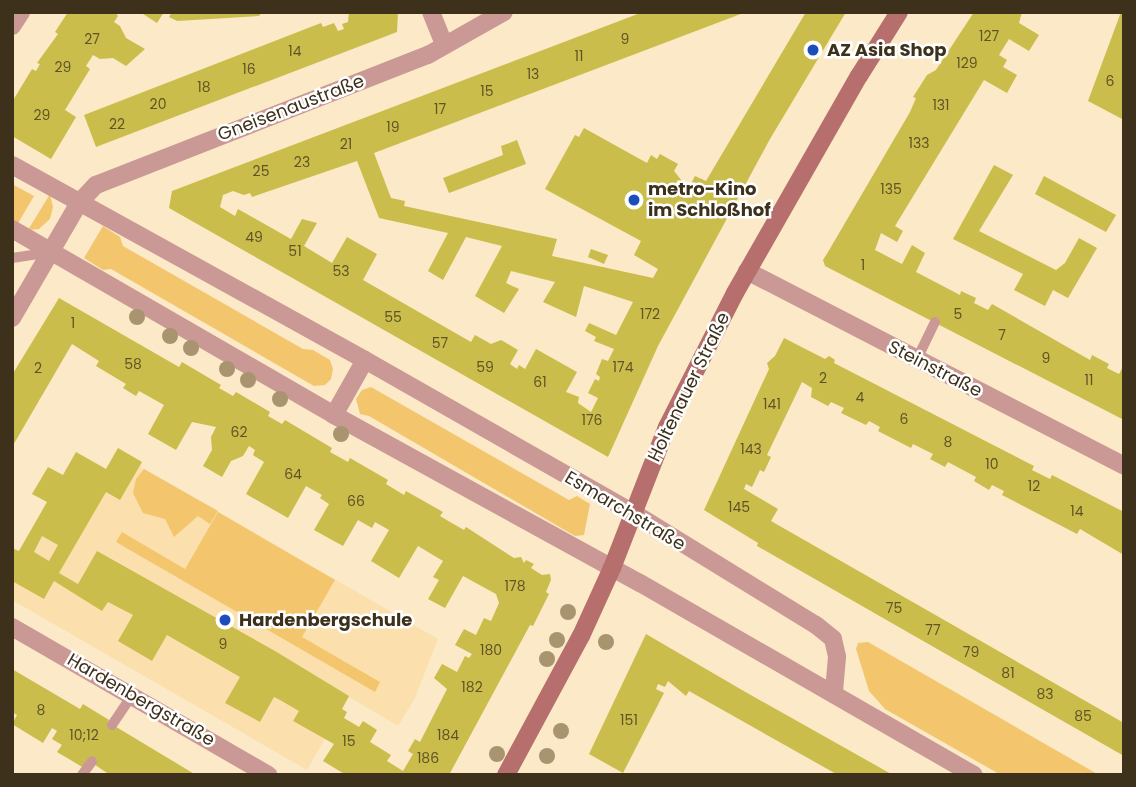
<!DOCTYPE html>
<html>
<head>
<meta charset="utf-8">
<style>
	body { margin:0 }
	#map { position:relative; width:1136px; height:787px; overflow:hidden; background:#fbe9c8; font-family:Poppins,sans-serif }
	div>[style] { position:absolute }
	.built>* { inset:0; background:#fbe0ae }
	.green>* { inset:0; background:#f3c66e }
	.building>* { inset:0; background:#cabd4c }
	.lane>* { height:10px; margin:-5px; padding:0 5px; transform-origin:5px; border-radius:5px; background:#ca9895 }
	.street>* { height:18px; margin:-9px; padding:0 9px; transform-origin:9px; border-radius:9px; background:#ca9895 }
	.secondary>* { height:18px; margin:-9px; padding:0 9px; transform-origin:9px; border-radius:9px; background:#b66f6c }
	.trees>* { width:16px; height:16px; margin:-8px; border-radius:50%; background:#a8946e }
	.dots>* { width:19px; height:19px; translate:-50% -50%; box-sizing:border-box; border:4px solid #fff; border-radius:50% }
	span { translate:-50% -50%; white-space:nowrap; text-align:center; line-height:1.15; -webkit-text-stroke:5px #fff; paint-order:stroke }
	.number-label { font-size:14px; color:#605427 }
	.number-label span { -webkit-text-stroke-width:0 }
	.poi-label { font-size:18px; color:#3d311b; font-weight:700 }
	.left { translate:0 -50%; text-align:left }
	.street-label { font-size:18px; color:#3d311b }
	.frame { position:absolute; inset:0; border:14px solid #3d311b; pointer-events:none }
</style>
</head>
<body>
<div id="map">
	<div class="built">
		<i style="clip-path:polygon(118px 448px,142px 462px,140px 466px,144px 469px,438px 639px,415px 698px,398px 726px,349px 697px,307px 770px,12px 600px,12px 562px,76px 452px,106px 469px)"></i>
	</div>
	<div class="green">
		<i style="clip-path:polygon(12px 184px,34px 196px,17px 225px,12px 223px)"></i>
		<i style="clip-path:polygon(50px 194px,53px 207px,50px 219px,39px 229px,28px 230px)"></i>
		<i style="clip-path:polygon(103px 226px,120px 237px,123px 246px,303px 349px,313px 350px,330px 360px,333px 369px,331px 379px,325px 385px,314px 386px,111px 269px,103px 270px,84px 258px)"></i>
		<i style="clip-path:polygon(371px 387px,569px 500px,577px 496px,590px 504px,584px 535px,575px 536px,369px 416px,360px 414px,356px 399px,362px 390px)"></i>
		<i style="clip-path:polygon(144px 469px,218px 511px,210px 524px,198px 516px,174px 537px,165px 519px,143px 513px,133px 493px,136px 479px)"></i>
		<i style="clip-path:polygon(218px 512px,335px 580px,302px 637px,380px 682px,375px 692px,116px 542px,122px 532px,185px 569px)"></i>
		<i style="clip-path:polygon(868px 642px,1099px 775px,1001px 775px,885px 709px,869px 691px,856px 649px,858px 643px)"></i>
	</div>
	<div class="building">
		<i style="clip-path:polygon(68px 12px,115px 12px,118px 16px,114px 22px,120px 26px,126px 38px,145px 49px,126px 66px,113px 58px,100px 59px,93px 55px,86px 66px,90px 69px,65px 110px,76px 117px,51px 159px,12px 136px,12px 102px,32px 69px,36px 71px,40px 64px,37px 63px,58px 34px,55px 32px)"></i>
		<i style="clip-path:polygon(140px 12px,164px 12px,157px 23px)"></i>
		<i style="clip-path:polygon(172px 12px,262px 12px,259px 16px,177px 21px,169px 17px)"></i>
		<i style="clip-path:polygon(349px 12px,398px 12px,397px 32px,96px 147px,84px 115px,321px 23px,323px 27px,334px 23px,338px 31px,344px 29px,342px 24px,348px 22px)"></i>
		<i style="clip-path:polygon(evenodd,643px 12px,746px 12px,374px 153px,391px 198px,405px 201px,404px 206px,557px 239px,552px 256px,653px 278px,658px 269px,634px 255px,641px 241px,545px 189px,575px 135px,579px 137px,584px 128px,647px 163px,651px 155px,657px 159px,660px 154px,678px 164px,674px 171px,682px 181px,679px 194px,684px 197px,695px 176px,706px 181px,806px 12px,846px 12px,770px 139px,658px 346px,608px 457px,169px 208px,172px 191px,643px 12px,357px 161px,379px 218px,448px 233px,428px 271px,443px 280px,466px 237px,502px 246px,475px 296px,504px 313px,519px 289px,506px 283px,511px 271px,555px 282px,543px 302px,576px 317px,584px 286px,633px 302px,616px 335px,589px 323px,585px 331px,596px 337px,594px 341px,614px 349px,608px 361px,602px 359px,596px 374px,600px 377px,599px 381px,595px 379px,588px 393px,598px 398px,591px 412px,578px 403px,579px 397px,566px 392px,577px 372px,536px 349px,525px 369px,519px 365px,517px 369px,510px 364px,518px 350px,501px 340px,491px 344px,475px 335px,471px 342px,363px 280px,377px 254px,347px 237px,332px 263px,304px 246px,317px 223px,302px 219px,291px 239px,238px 209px,235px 216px,220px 207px,223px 195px,233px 191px,244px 195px,250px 193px,252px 197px,357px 161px)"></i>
		<i style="clip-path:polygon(974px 12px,1022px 12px,1019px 23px,1039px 35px,1029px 51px,1009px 39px,999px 55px,1007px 60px,1003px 67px,1017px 75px,1007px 93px,984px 80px,895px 226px,903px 231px,897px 242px,881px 233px,875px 250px,902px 264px,912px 245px,925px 253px,916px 272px,960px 295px,961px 291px,976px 298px,974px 303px,988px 310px,992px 304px,1090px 360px,1092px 355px,1109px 364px,1107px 368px,1119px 374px,1124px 365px,1124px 420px,825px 266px,823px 260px,828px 252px,910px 112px,916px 98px,913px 97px,927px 75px,936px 70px)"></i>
		<i style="clip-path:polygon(1121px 12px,1124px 12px,1124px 120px,1088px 101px)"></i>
		<i style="clip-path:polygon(517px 140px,526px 164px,449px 193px,443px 178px,503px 155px,501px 146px)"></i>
		<i style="clip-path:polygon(994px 165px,1013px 175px,979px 231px,1056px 270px,1065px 263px,1079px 238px,1097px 248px,1068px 298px,1053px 290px,1045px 306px,1014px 290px,1023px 274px,953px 239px)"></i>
		<i style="clip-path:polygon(1044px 176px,1116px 215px,1106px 232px,1035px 194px)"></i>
		<i style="clip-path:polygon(591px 249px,608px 255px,604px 264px,588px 257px)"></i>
		<i style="clip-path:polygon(evenodd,59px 298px,179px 367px,182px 362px,221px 385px,219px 388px,233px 396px,236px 392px,270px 412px,268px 416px,282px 424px,285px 420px,332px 448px,330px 452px,348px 462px,350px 458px,388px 480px,386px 484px,404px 495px,406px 491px,443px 512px,440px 516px,450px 522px,464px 530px,466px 527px,514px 558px,521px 557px,524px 563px,526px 560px,534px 564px,531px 568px,542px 575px,550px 574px,551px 580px,546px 592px,549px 594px,533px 626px,530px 625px,449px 775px,346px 775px,323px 761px,334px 744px,293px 721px,299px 711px,280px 700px,274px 697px,260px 722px,225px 703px,240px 677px,167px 635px,152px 661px,118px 641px,133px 615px,108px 602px,102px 611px,54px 581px,44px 599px,12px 581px,12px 548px,19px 551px,47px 502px,32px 494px,48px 467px,63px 475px,76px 452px,106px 469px,118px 448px,142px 462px,120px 500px,106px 492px,59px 573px,78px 584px,97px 551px,275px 651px,349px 696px,342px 709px,347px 712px,344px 718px,359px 727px,363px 721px,377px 730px,370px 742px,391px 755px,387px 761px,403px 771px,413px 754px,408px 751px,415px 739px,420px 742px,447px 689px,434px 678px,442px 664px,457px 672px,465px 656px,469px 658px,472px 654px,455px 645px,464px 629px,476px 635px,484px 618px,491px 621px,499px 603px,496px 594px,463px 576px,445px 608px,428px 599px,439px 580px,433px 577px,443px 561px,418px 546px,399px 578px,371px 561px,389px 530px,375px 522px,372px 528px,358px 520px,343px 546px,314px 530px,329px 504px,320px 498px,322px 495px,306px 486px,288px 518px,246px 494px,264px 462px,253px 455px,255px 450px,249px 446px,243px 456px,231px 461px,222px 477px,203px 466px,212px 450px,211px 437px,216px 427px,192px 422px,176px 450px,148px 434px,164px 405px,139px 391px,136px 396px,123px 388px,126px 384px,96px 366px,99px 361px,72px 344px,12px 447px,12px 375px,59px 298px,42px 536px,58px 545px,49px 561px,34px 552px,42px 536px)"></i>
		<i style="clip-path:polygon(784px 338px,825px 359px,829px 356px,835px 360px,834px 363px,1034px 466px,1032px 470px,1050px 479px,1052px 475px,1124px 512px,1124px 555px,1080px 529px,1077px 534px,1002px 495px,1004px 491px,992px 485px,989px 490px,974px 481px,976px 477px,948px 462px,945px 467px,930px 459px,933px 454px,913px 444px,911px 448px,878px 431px,880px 427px,869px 421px,866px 425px,841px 413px,844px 408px,831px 402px,828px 406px,811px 397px,812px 388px,802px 382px,767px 455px,771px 457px,764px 472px,760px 470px,752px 487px,746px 484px,744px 489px,778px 509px,771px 521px,1124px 723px,1124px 756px,757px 546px,758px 543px,704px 510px,769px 369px,767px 363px,775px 356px)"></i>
		<i style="clip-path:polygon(646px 634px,742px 690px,893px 775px,838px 775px,689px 691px,686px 696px,668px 681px,665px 687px,658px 684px,656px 689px,664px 693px,623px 773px,589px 754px)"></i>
		<i style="clip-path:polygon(12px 669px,80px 709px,83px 704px,109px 720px,108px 722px,196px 775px,110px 775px,88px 760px,84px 768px,57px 752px,62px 745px,52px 739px,57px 731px,52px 728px,43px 743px,12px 724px,17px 715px,12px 712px)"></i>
	</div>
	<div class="lane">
		<i style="left:12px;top:258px;width:40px;rotate:-8.5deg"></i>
		<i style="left:917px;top:359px;width:41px;rotate:-64.1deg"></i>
		<i style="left:112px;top:725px;width:36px;rotate:-56deg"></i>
		<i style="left:82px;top:775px;width:17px;rotate:-54deg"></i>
	</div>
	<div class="street">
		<i style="left:431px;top:12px;width:35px;rotate:68deg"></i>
		<i style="left:12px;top:26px;width:17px;rotate:-57deg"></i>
		<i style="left:12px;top:165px;width:403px;rotate:28.9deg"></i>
		<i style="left:365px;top:360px;width:307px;rotate:29.7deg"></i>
		<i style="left:632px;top:512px;width:216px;rotate:31.6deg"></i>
		<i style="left:816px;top:625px;width:22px;rotate:39deg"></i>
		<i style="left:833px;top:639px;width:18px;rotate:77deg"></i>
		<i style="left:837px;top:657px;width:37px;rotate:95deg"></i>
		<i style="left:12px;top:229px;width:372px;rotate:30deg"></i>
		<i style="left:334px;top:415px;width:349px;rotate:28.8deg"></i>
		<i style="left:640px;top:583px;width:385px;rotate:29.9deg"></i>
		<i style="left:747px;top:271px;width:424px;rotate:27.3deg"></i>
		<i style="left:12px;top:318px;width:133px;rotate:-59.8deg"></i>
		<i style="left:79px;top:203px;width:25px;rotate:-47deg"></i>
		<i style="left:96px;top:185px;width:357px;rotate:-21.4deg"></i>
		<i style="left:428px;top:55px;width:87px;rotate:-29.5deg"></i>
		<i style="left:334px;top:415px;width:63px;rotate:-60.6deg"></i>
		<i style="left:12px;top:627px;width:296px;rotate:30deg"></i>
	</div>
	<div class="secondary">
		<i style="left:506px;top:775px;width:158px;rotate:-61.7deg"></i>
		<i style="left:581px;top:636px;width:75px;rotate:-65.5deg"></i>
		<i style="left:612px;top:568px;width:151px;rotate:-68.7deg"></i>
		<i style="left:667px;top:427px;width:150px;rotate:-63.1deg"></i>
		<i style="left:735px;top:293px;width:250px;rotate:-60.3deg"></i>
		<i style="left:859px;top:76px;width:75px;rotate:-58deg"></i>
	</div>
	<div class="trees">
		<i style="left:137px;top:317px"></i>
		<i style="left:170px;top:336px"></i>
		<i style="left:191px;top:348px"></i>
		<i style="left:227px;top:369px"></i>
		<i style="left:248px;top:380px"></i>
		<i style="left:280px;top:399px"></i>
		<i style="left:341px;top:434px"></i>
		<i style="left:568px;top:612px"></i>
		<i style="left:557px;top:640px"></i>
		<i style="left:606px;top:642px"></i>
		<i style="left:547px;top:659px"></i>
		<i style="left:561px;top:731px"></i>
		<i style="left:497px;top:754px"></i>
		<i style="left:547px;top:756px"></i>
	</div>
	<div class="dots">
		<i style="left:813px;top:50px;background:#1c4ebb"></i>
		<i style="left:634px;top:200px;background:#1c4ebb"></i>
		<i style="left:225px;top:620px;background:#1c4ebb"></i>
	</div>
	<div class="number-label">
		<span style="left:989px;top:36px">127</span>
		<span style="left:92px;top:39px">27</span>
		<span style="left:625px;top:39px">9</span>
		<span style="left:295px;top:51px">14</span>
		<span style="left:579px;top:56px">11</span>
		<span style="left:967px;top:63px">129</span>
		<span style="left:63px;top:67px">29</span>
		<span style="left:249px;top:69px">16</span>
		<span style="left:533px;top:74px">13</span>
		<span style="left:1110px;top:81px">6</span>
		<span style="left:204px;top:87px">18</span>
		<span style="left:487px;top:91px">15</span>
		<span style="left:158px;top:104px">20</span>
		<span style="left:941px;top:105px">131</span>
		<span style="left:440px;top:109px">17</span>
		<span style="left:42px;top:115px">29</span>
		<span style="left:117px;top:124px">22</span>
		<span style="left:393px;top:127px">19</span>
		<span style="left:919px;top:143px">133</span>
		<span style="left:346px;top:144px">21</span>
		<span style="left:302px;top:162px">23</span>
		<span style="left:261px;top:171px">25</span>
		<span style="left:891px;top:189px">135</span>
		<span style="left:254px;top:237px">49</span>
		<span style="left:295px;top:251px">51</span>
		<span style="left:863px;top:265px">1</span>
		<span style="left:341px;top:271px">53</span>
		<span style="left:650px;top:314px">172</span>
		<span style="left:958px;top:314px">5</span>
		<span style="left:393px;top:317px">55</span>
		<span style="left:73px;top:323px">1</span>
		<span style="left:1002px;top:335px">7</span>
		<span style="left:440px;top:343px">57</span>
		<span style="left:1046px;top:358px">9</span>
		<span style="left:133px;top:364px">58</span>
		<span style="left:485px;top:367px">59</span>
		<span style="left:623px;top:367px">174</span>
		<span style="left:38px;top:368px">2</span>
		<span style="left:823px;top:378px">2</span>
		<span style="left:1089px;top:380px">11</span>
		<span style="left:540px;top:382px">61</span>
		<span style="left:860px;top:397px">4</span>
		<span style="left:772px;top:404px">141</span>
		<span style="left:904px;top:419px">6</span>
		<span style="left:592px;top:420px">176</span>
		<span style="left:239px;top:432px">62</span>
		<span style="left:948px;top:442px">8</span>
		<span style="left:751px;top:449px">143</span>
		<span style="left:992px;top:464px">10</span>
		<span style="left:293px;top:474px">64</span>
		<span style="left:1034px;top:486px">12</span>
		<span style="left:356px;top:501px">66</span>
		<span style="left:739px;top:507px">145</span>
		<span style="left:1077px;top:511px">14</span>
		<span style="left:515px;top:586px">178</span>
		<span style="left:894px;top:608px">75</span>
		<span style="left:933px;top:630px">77</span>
		<span style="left:223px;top:644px">9</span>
		<span style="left:491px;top:650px">180</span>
		<span style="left:971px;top:652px">79</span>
		<span style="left:1008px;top:673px">81</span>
		<span style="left:472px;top:687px">182</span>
		<span style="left:1045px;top:694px">83</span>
		<span style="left:41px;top:710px">8</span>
		<span style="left:1083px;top:716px">85</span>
		<span style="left:629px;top:720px">151</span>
		<span style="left:84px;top:735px">10;12</span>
		<span style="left:448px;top:735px">184</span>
		<span style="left:349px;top:741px">15</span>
		<span style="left:428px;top:758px">186</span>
	</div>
	<div class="poi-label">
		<span class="left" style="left:827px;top:50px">AZ Asia Shop</span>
		<span class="left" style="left:648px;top:200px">metro-Kino<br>im Schloßhof</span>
		<span class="left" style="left:239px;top:620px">Hardenbergschule</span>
	</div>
	<div class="street-label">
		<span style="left:291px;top:108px;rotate:-21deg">Gneisenaustraße</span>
		<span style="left:935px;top:369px;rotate:27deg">Steinstraße</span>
		<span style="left:689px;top:387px;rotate:-64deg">Holtenauer Straße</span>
		<span style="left:625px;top:511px;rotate:31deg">Esmarchstraße</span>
		<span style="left:141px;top:700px;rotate:30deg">Hardenbergstraße</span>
	</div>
	<div class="frame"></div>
</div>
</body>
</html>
